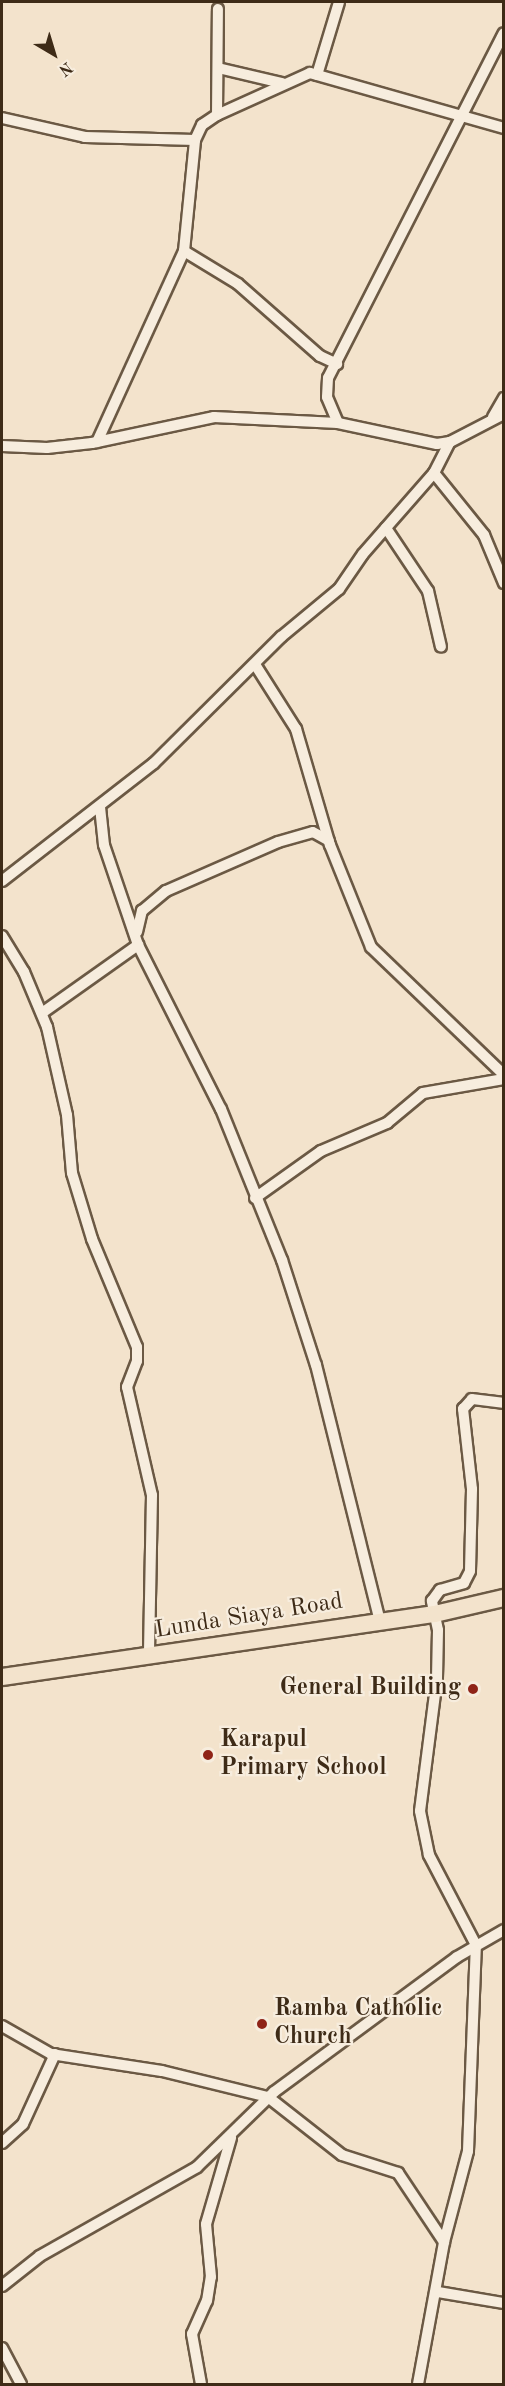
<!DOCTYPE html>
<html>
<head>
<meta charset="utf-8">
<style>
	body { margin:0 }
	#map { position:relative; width:505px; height:2386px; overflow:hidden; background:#f3e3cc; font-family:"Old Standard TT",serif }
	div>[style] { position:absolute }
	.roads { filter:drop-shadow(2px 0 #6b5944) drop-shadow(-2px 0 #6b5944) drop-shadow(0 2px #6b5944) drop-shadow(0 -2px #6b5944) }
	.street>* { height:10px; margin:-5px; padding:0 5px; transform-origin:5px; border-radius:5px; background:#f7edde }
	.primary>* { height:16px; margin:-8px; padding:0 8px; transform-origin:8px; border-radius:8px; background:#f3e3cc }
	.dots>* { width:16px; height:16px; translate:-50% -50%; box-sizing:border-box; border:3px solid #f7edde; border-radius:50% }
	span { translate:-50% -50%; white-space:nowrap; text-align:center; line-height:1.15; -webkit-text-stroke:4.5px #f7edde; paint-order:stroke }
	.street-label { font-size:24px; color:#3e2b17 }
	.poi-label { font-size:24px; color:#3e2b17; font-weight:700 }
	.right { translate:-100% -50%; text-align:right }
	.left { translate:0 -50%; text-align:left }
	.frame { position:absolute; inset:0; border:3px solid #3e2b17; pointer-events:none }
	.north { position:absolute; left:24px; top:24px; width:60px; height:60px; -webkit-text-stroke:4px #f7edde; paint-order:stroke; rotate:142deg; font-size:16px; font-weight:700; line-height:24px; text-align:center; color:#3e2b17 }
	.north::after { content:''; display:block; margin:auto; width:21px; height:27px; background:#3e2b17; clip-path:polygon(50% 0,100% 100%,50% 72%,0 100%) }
</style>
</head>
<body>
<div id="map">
	<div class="roads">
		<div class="street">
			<i style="left:218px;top:68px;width:66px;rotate:13.2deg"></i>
			<i style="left:317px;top:75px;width:76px;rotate:-73.2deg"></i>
			<i style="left:217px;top:115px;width:102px;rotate:-24.3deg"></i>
			<i style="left:310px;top:73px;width:202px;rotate:15.8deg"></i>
			<i style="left:2px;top:118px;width:85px;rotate:12.9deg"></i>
			<i style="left:85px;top:137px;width:110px;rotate:1.6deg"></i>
			<i style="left:184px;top:251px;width:63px;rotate:31.4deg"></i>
			<i style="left:238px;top:284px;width:109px;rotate:41.3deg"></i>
			<i style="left:320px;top:356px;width:19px;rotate:25deg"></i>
			<i style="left:493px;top:417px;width:22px;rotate:-60deg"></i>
			<i style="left:338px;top:423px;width:28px;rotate:-113deg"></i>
			<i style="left:327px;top:397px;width:19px;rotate:-87deg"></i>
			<i style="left:328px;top:378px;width:387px;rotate:-63deg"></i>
			<i style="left:97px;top:442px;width:210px;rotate:-65.5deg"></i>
			<i style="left:184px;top:251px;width:112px;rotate:-84.3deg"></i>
			<i style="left:195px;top:140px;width:17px;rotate:-65deg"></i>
			<i style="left:202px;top:125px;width:18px;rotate:-34deg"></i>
			<i style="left:217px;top:115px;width:106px;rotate:-89.5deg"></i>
			<i style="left:2px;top:446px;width:45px;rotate:2.5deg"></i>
			<i style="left:47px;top:448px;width:45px;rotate:-6.3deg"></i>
			<i style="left:92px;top:443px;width:125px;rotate:-12deg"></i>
			<i style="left:214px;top:417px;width:124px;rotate:2.8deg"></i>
			<i style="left:338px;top:423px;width:101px;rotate:12deg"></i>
			<i style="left:437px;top:444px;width:13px;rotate:-9deg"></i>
			<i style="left:450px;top:442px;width:61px;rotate:-27.4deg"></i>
			<i style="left:434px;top:473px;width:80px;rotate:51.1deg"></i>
			<i style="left:484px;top:535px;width:52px;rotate:67.4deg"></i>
			<i style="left:386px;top:528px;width:76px;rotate:56.3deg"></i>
			<i style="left:428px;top:591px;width:57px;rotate:76.9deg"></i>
			<i style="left:256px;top:666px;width:75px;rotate:57.6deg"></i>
			<i style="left:296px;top:729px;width:121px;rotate:73.7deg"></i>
			<i style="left:330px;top:845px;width:110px;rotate:68.1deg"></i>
			<i style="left:371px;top:947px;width:185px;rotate:43.9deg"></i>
			<i style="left:100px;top:807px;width:38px;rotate:84deg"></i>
			<i style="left:104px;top:845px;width:106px;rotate:71.2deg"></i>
			<i style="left:138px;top:945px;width:184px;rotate:63.2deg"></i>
			<i style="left:221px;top:1109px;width:163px;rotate:68deg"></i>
			<i style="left:282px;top:1260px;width:110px;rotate:72.1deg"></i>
			<i style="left:316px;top:1365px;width:264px;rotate:76deg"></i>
			<i style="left:2px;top:881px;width:192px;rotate:-37.8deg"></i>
			<i style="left:154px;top:763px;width:179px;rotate:-44.8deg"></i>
			<i style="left:281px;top:637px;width:75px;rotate:-39.6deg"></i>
			<i style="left:339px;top:589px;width:42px;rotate:-55.6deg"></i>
			<i style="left:363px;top:554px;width:108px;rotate:-48.8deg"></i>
			<i style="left:434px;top:473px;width:35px;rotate:-63deg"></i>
			<i style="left:137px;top:932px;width:22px;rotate:-77deg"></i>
			<i style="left:142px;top:911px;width:31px;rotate:-40deg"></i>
			<i style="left:166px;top:891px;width:122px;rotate:-23.6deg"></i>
			<i style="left:278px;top:842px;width:36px;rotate:-16deg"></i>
			<i style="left:313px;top:832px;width:18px;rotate:29deg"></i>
			<i style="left:2px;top:936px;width:42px;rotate:58.6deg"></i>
			<i style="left:24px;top:972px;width:60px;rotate:67.3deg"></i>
			<i style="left:47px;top:1027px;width:90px;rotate:77.2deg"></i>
			<i style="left:67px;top:1115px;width:58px;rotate:85.1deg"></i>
			<i style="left:72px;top:1173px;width:69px;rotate:73.1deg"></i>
			<i style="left:92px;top:1239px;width:117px;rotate:67.4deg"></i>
			<i style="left:137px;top:1347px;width:14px;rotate:90deg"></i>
			<i style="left:137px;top:1361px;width:28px;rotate:111deg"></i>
			<i style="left:127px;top:1387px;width:111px;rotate:77deg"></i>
			<i style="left:152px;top:1495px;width:162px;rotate:91.1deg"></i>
			<i style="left:42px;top:1013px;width:118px;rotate:-35.3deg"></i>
			<i style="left:255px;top:1198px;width:81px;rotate:-35.5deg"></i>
			<i style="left:321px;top:1151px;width:72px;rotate:-23deg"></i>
			<i style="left:387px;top:1123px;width:47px;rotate:-39.8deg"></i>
			<i style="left:423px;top:1093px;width:82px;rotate:-9.8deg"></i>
			<i style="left:2px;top:2026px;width:56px;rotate:29.7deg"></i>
			<i style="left:51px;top:2054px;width:112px;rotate:8.7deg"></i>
			<i style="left:162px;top:2071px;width:109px;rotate:13.8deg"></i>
			<i style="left:268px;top:2097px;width:94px;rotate:38.1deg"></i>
			<i style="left:342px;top:2155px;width:59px;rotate:17.8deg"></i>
			<i style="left:398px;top:2173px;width:83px;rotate:56.3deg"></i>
			<i style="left:2px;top:2143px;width:28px;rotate:-42deg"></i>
			<i style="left:23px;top:2124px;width:77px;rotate:-65.4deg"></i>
			<i style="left:2px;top:2286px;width:48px;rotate:-38.3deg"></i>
			<i style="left:40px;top:2256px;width:180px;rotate:-29.5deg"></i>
			<i style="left:197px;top:2167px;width:107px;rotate:-44.2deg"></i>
			<i style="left:274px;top:2092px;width:227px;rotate:-36.4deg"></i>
			<i style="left:457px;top:1957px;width:54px;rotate:-29.9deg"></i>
			<i style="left:438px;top:2292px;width:67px;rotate:9.5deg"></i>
			<i style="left:2px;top:2348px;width:41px;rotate:62.2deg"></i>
			<i style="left:201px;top:2384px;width:51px;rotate:-100.2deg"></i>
			<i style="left:192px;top:2334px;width:36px;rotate:-66deg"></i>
			<i style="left:207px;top:2301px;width:24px;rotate:-81deg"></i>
			<i style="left:211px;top:2277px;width:53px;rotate:-95.4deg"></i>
			<i style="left:206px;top:2224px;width:90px;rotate:-73.8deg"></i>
			<i style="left:418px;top:2384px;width:144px;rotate:-79.6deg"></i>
			<i style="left:444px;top:2242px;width:94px;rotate:-75.2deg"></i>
			<i style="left:468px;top:2151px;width:206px;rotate:-87.8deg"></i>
			<i style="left:476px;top:1945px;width:102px;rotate:-117.6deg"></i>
			<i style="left:429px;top:1855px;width:45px;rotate:-101.6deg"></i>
			<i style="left:420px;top:1811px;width:134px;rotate:-82.7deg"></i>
			<i style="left:437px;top:1678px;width:48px;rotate:-88.8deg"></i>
			<i style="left:438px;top:1630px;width:30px;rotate:-102deg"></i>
			<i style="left:432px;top:1601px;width:14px;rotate:-54deg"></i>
			<i style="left:440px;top:1590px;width:25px;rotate:-16deg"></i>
			<i style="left:464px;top:1583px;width:13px;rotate:-63deg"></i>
			<i style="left:470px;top:1571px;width:82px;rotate:-88.6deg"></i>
			<i style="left:472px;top:1489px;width:81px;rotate:-96.4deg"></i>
			<i style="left:463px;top:1409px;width:13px;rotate:-48deg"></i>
			<i style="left:472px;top:1399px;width:32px;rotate:7deg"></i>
		</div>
		<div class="primary">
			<i style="left:2px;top:1677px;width:438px;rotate:-8.3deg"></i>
			<i style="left:435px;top:1614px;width:71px;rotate:-13.1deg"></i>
		</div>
	</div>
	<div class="dots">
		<i style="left:473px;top:1689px;background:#8f2418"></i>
		<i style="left:208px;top:1755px;background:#8f2418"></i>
		<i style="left:262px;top:2024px;background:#8f2418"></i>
	</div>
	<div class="street-label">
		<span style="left:249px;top:1617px;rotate:-9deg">Lunda Siaya Road</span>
	</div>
	<div class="poi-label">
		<span class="right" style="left:461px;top:1689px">General Building</span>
		<span class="left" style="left:220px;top:1755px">Karapul<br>Primary School</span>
		<span class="left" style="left:274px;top:2024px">Ramba Catholic<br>Church</span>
	</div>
	<div class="frame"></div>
	<div class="north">N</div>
</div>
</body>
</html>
